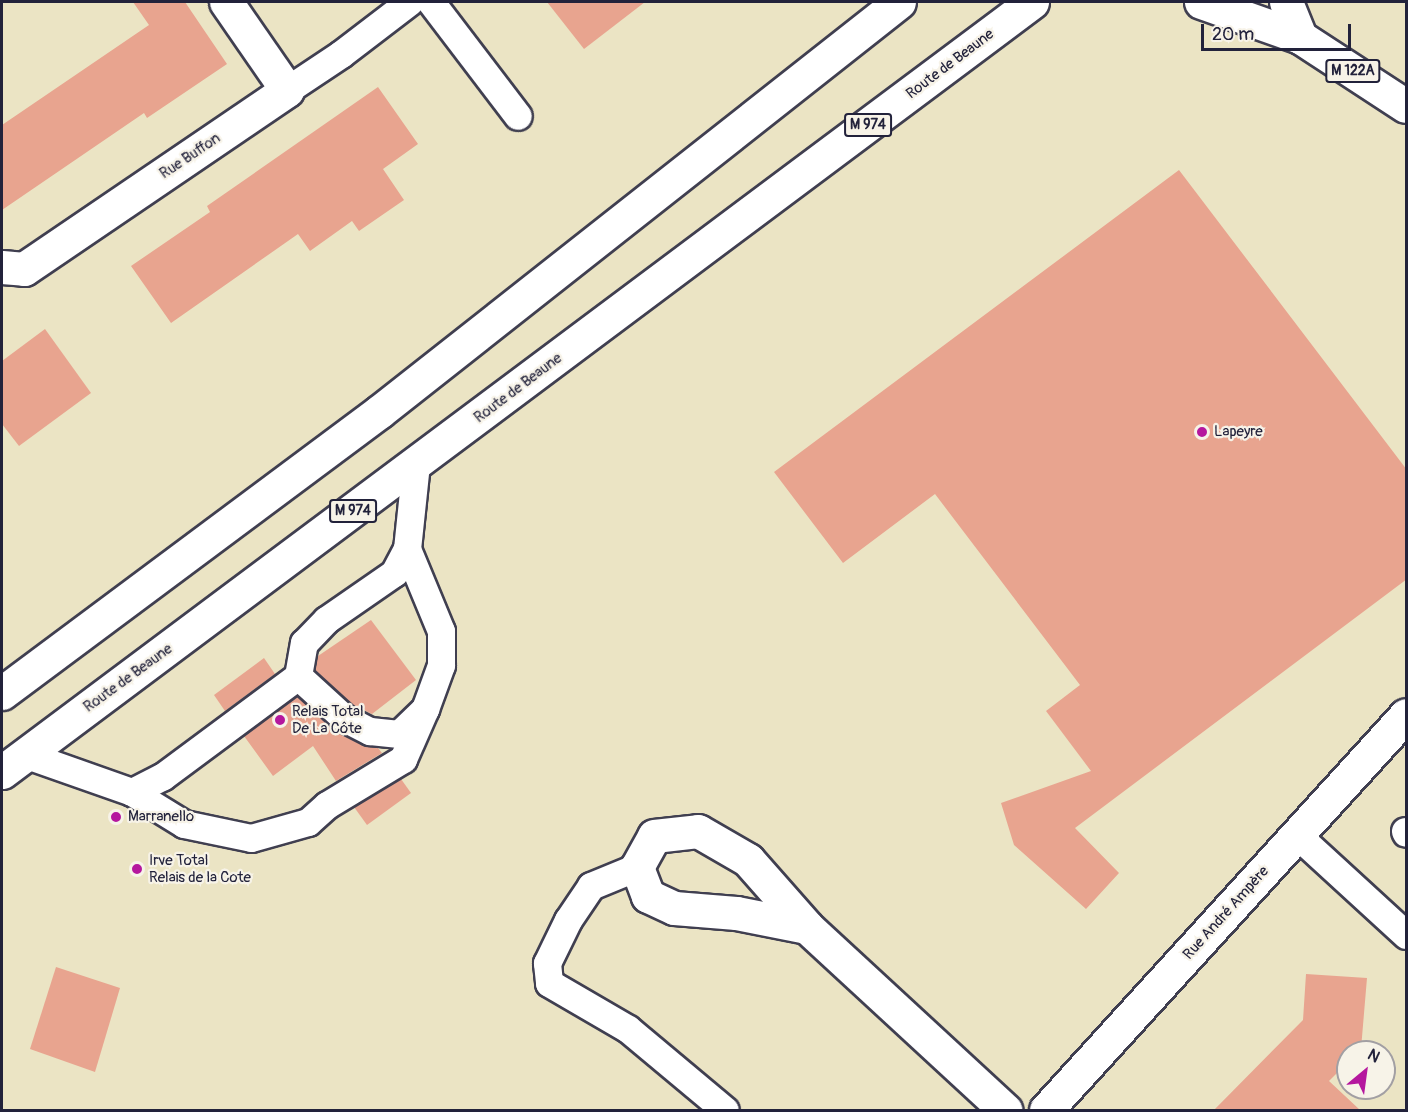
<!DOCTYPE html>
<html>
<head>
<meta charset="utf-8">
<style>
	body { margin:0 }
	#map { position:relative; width:1408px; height:1112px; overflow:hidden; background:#ebe4c4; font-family:Pangolin,sans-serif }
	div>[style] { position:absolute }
	.building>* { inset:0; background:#e8a48f }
	.roads { filter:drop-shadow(2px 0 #403f50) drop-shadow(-2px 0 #403f50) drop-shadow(0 2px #403f50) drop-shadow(0 -2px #403f50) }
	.lane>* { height:27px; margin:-13.5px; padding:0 13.5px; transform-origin:13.5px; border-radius:13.5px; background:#fff }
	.street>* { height:33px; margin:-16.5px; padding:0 16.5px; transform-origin:16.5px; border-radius:16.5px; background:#fff }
	.primary>* { height:33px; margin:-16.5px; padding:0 16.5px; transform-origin:16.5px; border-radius:16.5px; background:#fff }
	.dots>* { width:16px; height:16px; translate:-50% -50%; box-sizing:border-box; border:3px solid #f7f3e8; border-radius:50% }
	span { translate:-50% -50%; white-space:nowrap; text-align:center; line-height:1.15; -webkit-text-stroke:4.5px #f7f3e8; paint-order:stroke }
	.shield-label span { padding:2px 4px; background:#f7f3e8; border:2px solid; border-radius:4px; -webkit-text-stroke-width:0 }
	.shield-label { font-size:14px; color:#22223b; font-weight:700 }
	.street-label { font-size:15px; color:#22223b }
	.poi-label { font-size:15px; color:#22223b }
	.left { translate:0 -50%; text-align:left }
	.frame { position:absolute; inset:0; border:3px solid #22223b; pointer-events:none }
	.north { position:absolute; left:1336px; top:1040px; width:60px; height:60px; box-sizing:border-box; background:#f7f3e8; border:2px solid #a29fa3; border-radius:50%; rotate:29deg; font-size:16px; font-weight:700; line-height:24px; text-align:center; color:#22223b }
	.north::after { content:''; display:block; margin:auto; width:21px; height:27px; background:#b5179e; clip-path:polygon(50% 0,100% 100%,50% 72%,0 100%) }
	.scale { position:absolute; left:1201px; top:24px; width:150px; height:27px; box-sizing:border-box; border:3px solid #22223b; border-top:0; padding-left:8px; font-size:18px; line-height:21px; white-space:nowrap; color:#22223b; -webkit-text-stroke:4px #f7f3e8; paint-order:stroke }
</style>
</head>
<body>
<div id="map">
	<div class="building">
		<i style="clip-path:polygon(133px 2px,185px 2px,227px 64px,147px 118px,144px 113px,2px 210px,2px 125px,149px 25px)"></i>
		<i style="clip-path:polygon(547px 2px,645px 2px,584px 49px)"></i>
		<i style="clip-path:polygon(378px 87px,418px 144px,383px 169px,404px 200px,359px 231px,352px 221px,310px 251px,298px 234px,171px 323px,131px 266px,210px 212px,207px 206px)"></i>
		<i style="clip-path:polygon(1179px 170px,1407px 470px,1407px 579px,1075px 828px,1119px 873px,1086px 909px,1014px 845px,1001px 803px,1091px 771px,1046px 711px,1080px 685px,935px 494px,843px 563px,774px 472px)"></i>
		<i style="clip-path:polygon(45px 329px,91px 393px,19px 446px,2px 424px,2px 361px)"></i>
		<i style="clip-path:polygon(371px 620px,416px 680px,372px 714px,353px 705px,315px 670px,318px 656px)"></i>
		<i style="clip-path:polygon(264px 658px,275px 674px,225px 711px,214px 695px)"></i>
		<i style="clip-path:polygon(297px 696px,337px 732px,378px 748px,382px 753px,336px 781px,313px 746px,273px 776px,244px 736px)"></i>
		<i style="clip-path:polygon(401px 779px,411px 793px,367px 825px,354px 807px)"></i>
		<i style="clip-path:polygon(56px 967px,120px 988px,95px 1072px,30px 1049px)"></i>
		<i style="clip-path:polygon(1306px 974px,1367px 978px,1361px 1049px,1348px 1052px,1348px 1062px,1329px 1081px,1360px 1110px,1214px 1110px,1303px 1020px)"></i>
	</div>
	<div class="roads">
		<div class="lane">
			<i style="left:431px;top:2px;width:143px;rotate:52.7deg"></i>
			<i style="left:287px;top:90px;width:65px;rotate:-33.7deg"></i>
			<i style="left:341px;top:54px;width:86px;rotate:-37.4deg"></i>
			<i style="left:298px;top:676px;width:62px;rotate:42.4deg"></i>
			<i style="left:344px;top:718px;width:29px;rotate:27deg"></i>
			<i style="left:370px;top:731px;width:29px;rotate:6deg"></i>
			<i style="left:399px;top:734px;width:36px;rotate:-44deg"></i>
			<i style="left:425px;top:709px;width:47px;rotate:-70deg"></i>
			<i style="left:441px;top:665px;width:34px;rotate:-90deg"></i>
			<i style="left:441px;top:631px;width:89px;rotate:-112.5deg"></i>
			<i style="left:24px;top:754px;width:114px;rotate:19.4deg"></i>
			<i style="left:132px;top:792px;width:34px;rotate:-27deg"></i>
			<i style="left:162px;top:777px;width:169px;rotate:-36.6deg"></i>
			<i style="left:298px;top:676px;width:34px;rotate:-80deg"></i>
			<i style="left:304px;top:643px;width:32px;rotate:-46deg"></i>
			<i style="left:326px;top:620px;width:83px;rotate:-34.7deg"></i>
			<i style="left:394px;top:573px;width:27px;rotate:-62deg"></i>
			<i style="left:407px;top:549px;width:85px;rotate:-84deg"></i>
			<i style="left:132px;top:792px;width:61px;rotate:31.6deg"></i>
			<i style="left:184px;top:824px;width:68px;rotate:11.8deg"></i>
			<i style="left:251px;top:838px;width:59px;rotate:-15.7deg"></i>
			<i style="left:308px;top:822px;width:25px;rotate:-42deg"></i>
			<i style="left:327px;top:805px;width:89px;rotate:-31.2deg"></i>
			<i style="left:403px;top:759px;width:55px;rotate:-66.3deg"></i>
			<i style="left:1405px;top:831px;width:2px;rotate:63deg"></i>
			<i style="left:1297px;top:835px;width:148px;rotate:42.5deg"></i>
			<i style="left:637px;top:867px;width:50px;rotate:157.6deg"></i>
			<i style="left:591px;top:886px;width:41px;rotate:124.1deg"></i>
			<i style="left:568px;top:920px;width:48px;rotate:116deg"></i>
			<i style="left:547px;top:963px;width:20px;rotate:84deg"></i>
			<i style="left:549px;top:983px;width:91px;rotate:30.2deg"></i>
			<i style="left:628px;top:1029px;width:126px;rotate:39.9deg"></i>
		</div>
		<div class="street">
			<i style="left:2px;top:267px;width:22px;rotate:5deg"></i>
			<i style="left:24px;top:269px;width:318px;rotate:-34.2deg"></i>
			<i style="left:287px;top:90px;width:107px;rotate:-124.7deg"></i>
			<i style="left:807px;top:927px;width:72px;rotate:-168.8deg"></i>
			<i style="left:736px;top:913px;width:62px;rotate:-175.4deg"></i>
			<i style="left:674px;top:908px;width:29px;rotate:-155deg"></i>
			<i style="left:648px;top:896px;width:31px;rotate:-111deg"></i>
			<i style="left:637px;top:867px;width:35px;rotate:-61deg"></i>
			<i style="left:654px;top:836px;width:44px;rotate:-6.5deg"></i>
			<i style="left:698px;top:831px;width:58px;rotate:30.1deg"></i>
			<i style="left:748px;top:860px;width:89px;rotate:48.6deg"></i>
			<i style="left:807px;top:927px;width:270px;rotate:42.7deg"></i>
			<i style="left:1046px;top:1110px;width:534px;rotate:-47.65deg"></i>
		</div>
		<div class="primary">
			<i style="left:1201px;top:2px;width:105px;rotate:19.5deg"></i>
			<i style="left:1300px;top:37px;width:126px;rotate:33.1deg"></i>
			<i style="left:1286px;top:2px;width:38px;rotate:68deg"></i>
			<i style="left:2px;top:693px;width:470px;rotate:-36.7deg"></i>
			<i style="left:379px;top:412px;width:662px;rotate:-38.25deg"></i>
			<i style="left:2px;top:772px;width:1286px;rotate:-36.78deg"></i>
		</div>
	</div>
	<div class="dots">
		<i style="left:1202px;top:432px;background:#b5179e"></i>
		<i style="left:280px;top:720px;background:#b5179e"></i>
		<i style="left:116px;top:817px;background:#b5179e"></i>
		<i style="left:137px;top:869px;background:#b5179e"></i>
	</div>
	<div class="shield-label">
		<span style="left:1353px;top:71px">M 122A</span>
		<span style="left:868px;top:125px">M 974</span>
		<span style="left:353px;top:511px">M 974</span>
	</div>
	<div class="street-label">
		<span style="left:950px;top:64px;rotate:-37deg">Route de Beaune</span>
		<span style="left:190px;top:156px;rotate:-34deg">Rue Buffon</span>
		<span style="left:518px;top:388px;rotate:-37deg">Route de Beaune</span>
		<span style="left:128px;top:678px;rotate:-36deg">Route de Beaune</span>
		<span style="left:1226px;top:913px;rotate:-48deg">Rue André Ampère</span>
	</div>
	<div class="poi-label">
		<span class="left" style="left:1214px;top:432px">Lapeyre</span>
		<span class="left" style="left:292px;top:720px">Relais Total<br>De La Côte</span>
		<span class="left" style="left:128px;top:817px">Marranello</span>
		<span class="left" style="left:149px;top:869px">Irve Total<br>Relais de la Cote</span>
	</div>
	<div class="frame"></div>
	<div class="north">N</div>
	<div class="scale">20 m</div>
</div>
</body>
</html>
